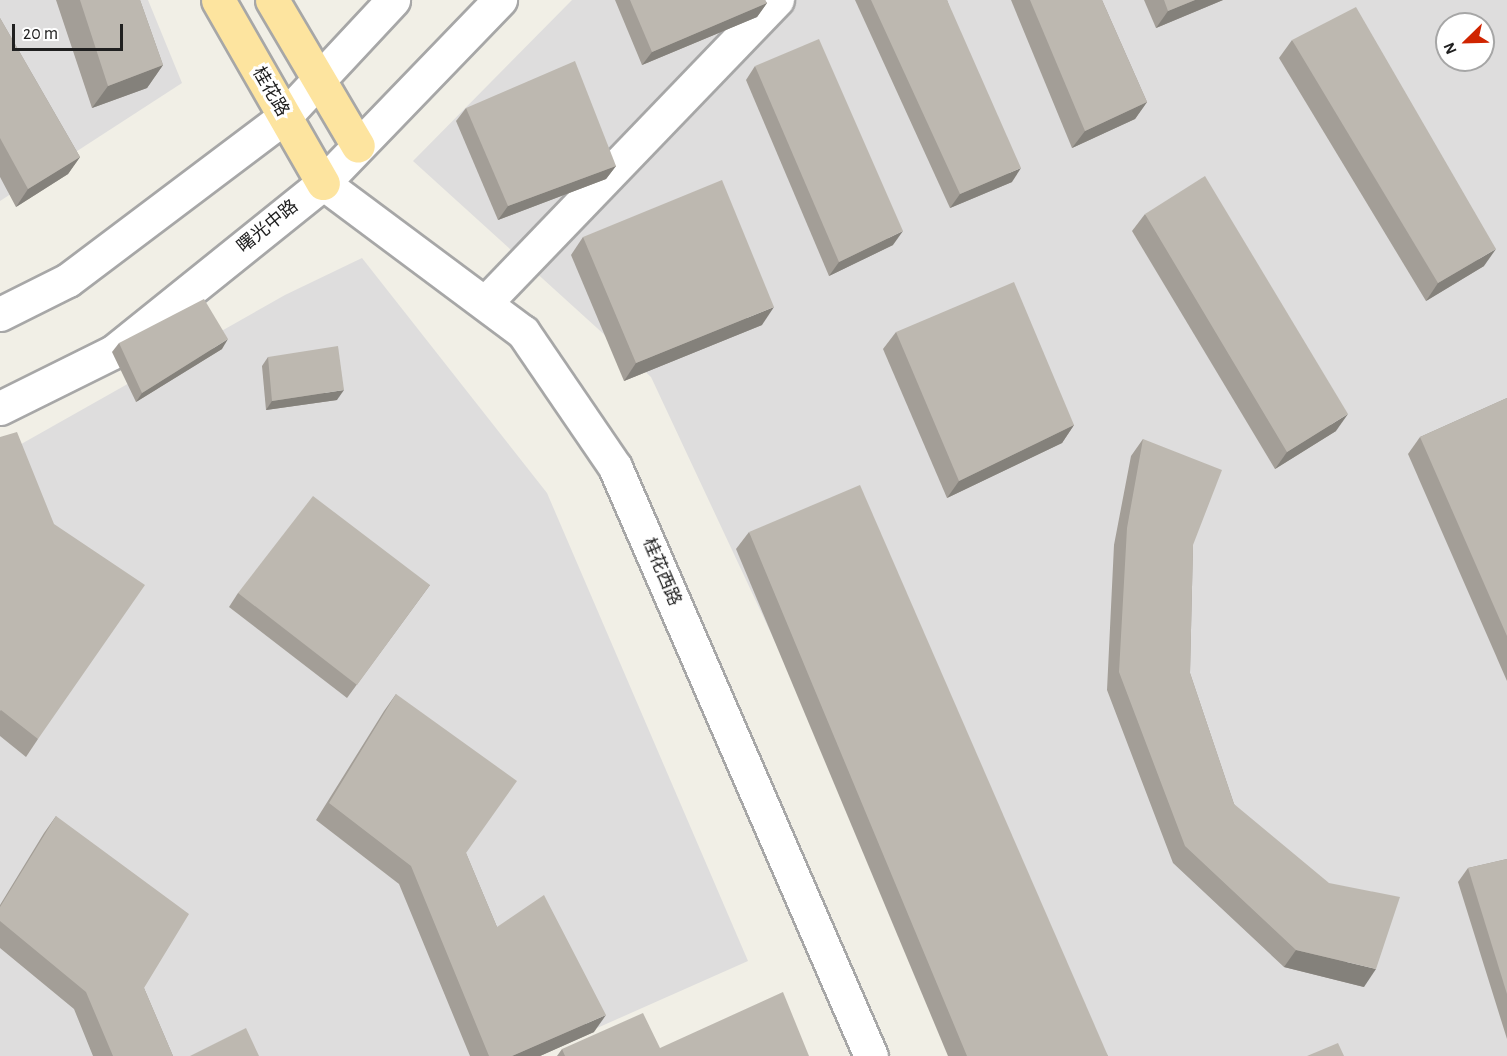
<!DOCTYPE html>
<html>
<head>
<meta charset="utf-8">
<style>
	body { margin:0 }
	#map { position:relative; width:1507px; height:1056px; overflow:hidden; background:#f1efe6; font-family:"Alegreya Sans","Noto Sans SC",sans-serif }
	div>[style] { position:absolute }
	.residential>* { inset:0; background:#dedddd }
	.roads { filter:drop-shadow(2px 0 #a7a7a7) drop-shadow(-2px 0 #a7a7a7) drop-shadow(0 2px #a7a7a7) drop-shadow(0 -2px #a7a7a7) }
	.minor>* { height:33px; margin:-16.5px; padding:0 16.5px; transform-origin:16.5px; border-radius:16.5px; background:#fff }
	.tertiary>* { height:33px; margin:-16.5px; padding:0 16.5px; transform-origin:16.5px; border-radius:16.5px; background:#fff }
	.primary>* { height:33px; margin:-16.5px; padding:0 16.5px; transform-origin:16.5px; border-radius:16.5px; background:#fde49f }
	.wall>* { inset:0; background:#a39e97 }
	.shaded-wall>* { inset:0; background:#84817b }
	.building>* { inset:0; background:#bdb8b0 }
	span { translate:-50% -50%; white-space:nowrap; text-align:center; line-height:1.15; -webkit-text-stroke:6px #fff; paint-order:stroke }
	.street-label { font-size:18px; color:#202020 }
	.north { position:absolute; left:1435px; top:12px; width:60px; height:60px; box-sizing:border-box; background:#fff; border:2px solid #a6a6a6; border-radius:50%; rotate:247deg; font-size:16px; font-weight:700; line-height:24px; text-align:center; color:#202020 }
	.north::after { content:''; display:block; margin:auto; width:21px; height:27px; background:#d02400; clip-path:polygon(50% 0,100% 100%,50% 72%,0 100%) }
	.scale { position:absolute; left:12px; top:24px; width:111px; height:27px; box-sizing:border-box; border:3px solid #202020; border-top:0; padding-left:8px; font-size:18px; line-height:21px; white-space:nowrap; color:#202020; -webkit-text-stroke:4px #fff; paint-order:stroke }
</style>
</head>
<body>
<div id="map">
	<div class="residential">
		<i style="clip-path:polygon(0 0,148px 0,182px 83px,0 201px)"></i>
		<i style="clip-path:polygon(evenodd,572px 0,1507px 0,1507px 1056px,969px 1056px,651px 377px,413px 161px,572px 0,1447px 24px,1483px 24px,1483px 60px,1447px 60px,1447px 24px)"></i>
		<i style="clip-path:polygon(362px 258px,547px 493px,748px 961px,534px 1056px,0 1056px,0 456px,285px 295px)"></i>
	</div>
	<div class="roads">
		<div class="minor">
			<i style="left:485px;top:303px;width:421px;rotate:-46.1deg"></i>
		</div>
		<div class="tertiary">
			<i style="left:323px;top:183px;width:249px;rotate:36.7deg"></i>
			<i style="left:523px;top:332px;width:163px;rotate:55.7deg"></i>
			<i style="left:615px;top:467px;width:642px;rotate:66.51deg"></i>
			<i style="left:0;top:314px;width:76px;rotate:-26.6deg"></i>
			<i style="left:68px;top:280px;width:271px;rotate:-37deg"></i>
			<i style="left:284px;top:117px;width:160px;rotate:-47deg"></i>
			<i style="left:0;top:408px;width:126px;rotate:-26.4deg"></i>
			<i style="left:113px;top:352px;width:270px;rotate:-38.8deg"></i>
			<i style="left:323px;top:183px;width:255px;rotate:-46deg"></i>
		</div>
		<div class="primary">
			<i style="left:218px;top:0;width:211px;rotate:60.2deg"></i>
			<i style="left:272px;top:0;width:169px;rotate:59.5deg"></i>
		</div>
	</div>
	<div class="wall">
		<i style="clip-path:polygon(56px 0,140px 0,163px 65px,147px 88px,92px 108px)"></i>
		<i style="clip-path:polygon(615px 0,765px 0,767px 3px,757px 17px,642px 65px)"></i>
		<i style="clip-path:polygon(855px 0,947px 0,1012px 182px,950px 208px)"></i>
		<i style="clip-path:polygon(1011px 0,1102px 0,1147px 102px,1135px 119px,1072px 148px)"></i>
		<i style="clip-path:polygon(1144px 0,1223px 0,1156px 28px)"></i>
		<i style="clip-path:polygon(0 18px,80px 157px,68px 174px,16px 207px,0 177px)"></i>
		<i style="clip-path:polygon(1292px 40px,1484px 266px,1426px 301px,1279px 58px)"></i>
		<i style="clip-path:polygon(755px 66px,893px 245px,829px 276px,746px 80px)"></i>
		<i style="clip-path:polygon(466px 108px,616px 166px,606px 179px,498px 220px,456px 121px)"></i>
		<i style="clip-path:polygon(1145px 214px,1336px 431px,1275px 469px,1132px 231px)"></i>
		<i style="clip-path:polygon(583px 237px,762px 325px,624px 381px,571px 255px)"></i>
		<i style="clip-path:polygon(896px 332px,1074px 425px,1062px 443px,947px 498px,883px 349px)"></i>
		<i style="clip-path:polygon(119px 343px,222px 349px,136px 402px,112px 352px)"></i>
		<i style="clip-path:polygon(268px 357px,337px 400px,266px 410px,262px 366px)"></i>
		<i style="clip-path:polygon(1507px 398px,1507px 681px,1408px 454px,1420px 437px)"></i>
		<i style="clip-path:polygon(0 437px,38px 739px,26px 757px,0 736px)"></i>
		<i style="clip-path:polygon(1143px 439px,1193px 545px,1190px 673px,1234px 804px,1364px 987px,1284px 967px,1173px 863px,1107px 690px,1114px 545px,1131px 456px)"></i>
		<i style="clip-path:polygon(749px 532px,1108px 1056px,948px 1056px,736px 549px)"></i>
		<i style="clip-path:polygon(430px 585px,347px 698px,229px 607px,238px 593px)"></i>
		<i style="clip-path:polygon(396px 694px,466px 853px,497px 927px,594px 1032px,540px 1056px,470px 1056px,399px 884px,316px 820px,384px 711px)"></i>
		<i style="clip-path:polygon(56px 816px,144px 988px,173px 1056px,93px 1056px,74px 1009px,0 948px,0 905px,44px 833px)"></i>
		<i style="clip-path:polygon(1507px 859px,1507px 1039px,1458px 882px,1468px 868px)"></i>
		<i style="clip-path:polygon(660px 1048px,809px 1056px,557px 1056px,562px 1049px)"></i>
	</div>
	<div class="shaded-wall">
		<i style="clip-path:polygon(1195px 0,1223px 0,1156px 28px,1168px 11px)"></i>
		<i style="clip-path:polygon(767px 3px,757px 17px,642px 65px,652px 52px)"></i>
		<i style="clip-path:polygon(163px 65px,147px 88px,92px 108px,108px 86px)"></i>
		<i style="clip-path:polygon(1147px 102px,1135px 119px,1072px 148px,1085px 131px)"></i>
		<i style="clip-path:polygon(80px 157px,68px 174px,16px 207px,28px 189px)"></i>
		<i style="clip-path:polygon(616px 166px,606px 179px,498px 220px,508px 206px)"></i>
		<i style="clip-path:polygon(1021px 168px,1012px 182px,950px 208px,960px 194px)"></i>
		<i style="clip-path:polygon(903px 231px,893px 245px,829px 276px,839px 262px)"></i>
		<i style="clip-path:polygon(1496px 249px,1484px 266px,1426px 301px,1438px 283px)"></i>
		<i style="clip-path:polygon(774px 307px,762px 325px,624px 381px,636px 363px)"></i>
		<i style="clip-path:polygon(228px 339px,222px 349px,136px 402px,142px 393px)"></i>
		<i style="clip-path:polygon(344px 390px,337px 400px,266px 410px,272px 401px)"></i>
		<i style="clip-path:polygon(1348px 414px,1336px 431px,1275px 469px,1287px 452px)"></i>
		<i style="clip-path:polygon(1074px 425px,1062px 443px,947px 498px,959px 481px)"></i>
		<i style="clip-path:polygon(1296px 950px,1376px 969px,1364px 987px,1284px 967px)"></i>
		<i style="clip-path:polygon(606px 1015px,594px 1032px,540px 1056px,512px 1056px)"></i>
	</div>
	<div class="building">
		<i style="clip-path:polygon(80px 0,140px 0,163px 65px,108px 86px)"></i>
		<i style="clip-path:polygon(630px 0,765px 0,767px 3px,652px 52px)"></i>
		<i style="clip-path:polygon(871px 0,947px 0,1021px 168px,960px 194px)"></i>
		<i style="clip-path:polygon(1030px 0,1102px 0,1147px 102px,1085px 131px)"></i>
		<i style="clip-path:polygon(1164px 0,1195px 0,1168px 11px)"></i>
		<i style="clip-path:polygon(1356px 7px,1496px 249px,1438px 283px,1292px 40px)"></i>
		<i style="clip-path:polygon(0 18px,80px 157px,28px 189px,0 138px)"></i>
		<i style="clip-path:polygon(819px 39px,903px 231px,839px 262px,755px 66px)"></i>
		<i style="clip-path:polygon(575px 61px,616px 166px,508px 206px,466px 108px)"></i>
		<i style="clip-path:polygon(1205px 176px,1348px 414px,1287px 452px,1145px 214px)"></i>
		<i style="clip-path:polygon(722px 180px,774px 307px,636px 363px,583px 237px)"></i>
		<i style="clip-path:polygon(1014px 282px,1074px 425px,959px 481px,896px 332px)"></i>
		<i style="clip-path:polygon(204px 299px,228px 339px,142px 393px,119px 343px)"></i>
		<i style="clip-path:polygon(338px 346px,344px 390px,272px 401px,268px 357px)"></i>
		<i style="clip-path:polygon(1507px 398px,1507px 636px,1420px 437px)"></i>
		<i style="clip-path:polygon(17px 432px,54px 524px,145px 585px,38px 739px,1px 710px,0 711px,0 437px)"></i>
		<i style="clip-path:polygon(1143px 439px,1222px 470px,1193px 545px,1190px 673px,1234px 804px,1329px 883px,1400px 897px,1376px 969px,1296px 950px,1185px 846px,1119px 672px,1127px 528px)"></i>
		<i style="clip-path:polygon(860px 485px,1108px 1056px,967px 1056px,749px 532px)"></i>
		<i style="clip-path:polygon(313px 496px,430px 585px,357px 685px,238px 593px)"></i>
		<i style="clip-path:polygon(396px 694px,517px 781px,466px 853px,497px 927px,544px 895px,606px 1015px,512px 1056px,489px 1056px,411px 866px,329px 803px)"></i>
		<i style="clip-path:polygon(56px 816px,189px 914px,144px 988px,173px 1056px,113px 1056px,86px 992px,0 921px,0 907px)"></i>
		<i style="clip-path:polygon(1507px 859px,1507px 994px,1468px 868px)"></i>
		<i style="clip-path:polygon(783px 992px,809px 1056px,565px 1056px,562px 1049px,643px 1013px,660px 1048px)"></i>
		<i style="clip-path:polygon(246px 1028px,259px 1056px,190px 1056px)"></i>
		<i style="clip-path:polygon(1338px 1043px,1344px 1056px,1307px 1056px)"></i>
	</div>
	<div class="street-label">
		<span style="left:270px;top:92px;rotate:60deg">桂花路</span>
		<span style="left:268px;top:227px;rotate:-39deg">曙光中路</span>
		<span style="left:661px;top:572px;rotate:67deg">桂花西路</span>
	</div>
	<div class="north">N</div>
	<div class="scale">20 m</div>
</div>
</body>
</html>
